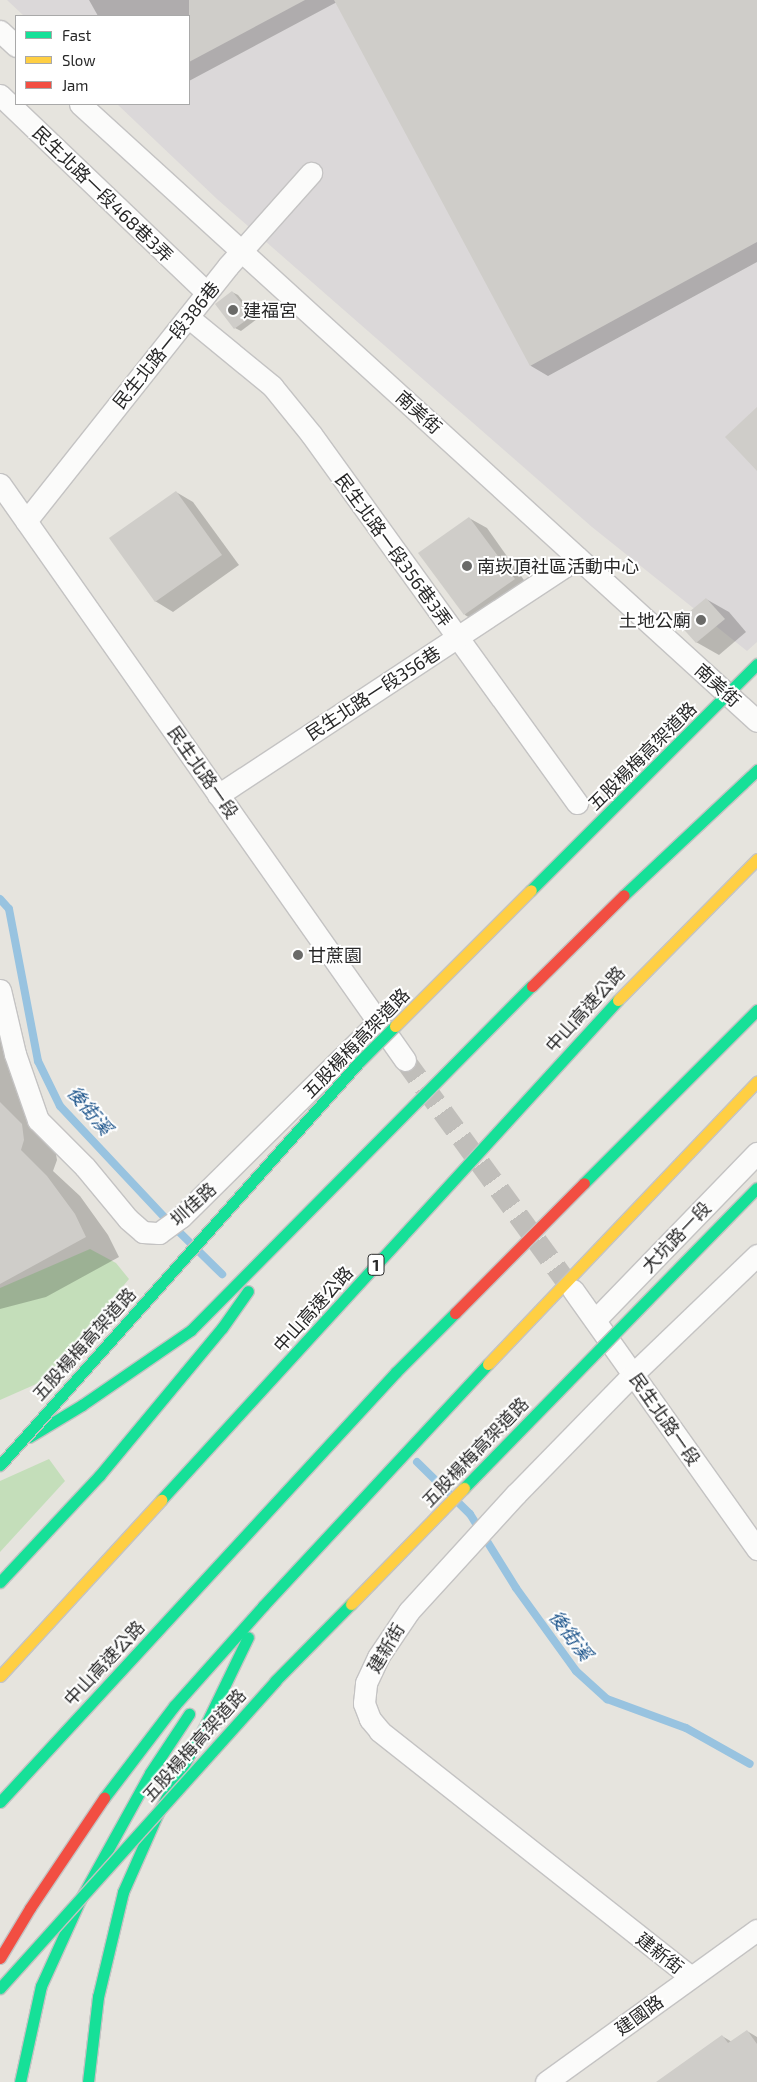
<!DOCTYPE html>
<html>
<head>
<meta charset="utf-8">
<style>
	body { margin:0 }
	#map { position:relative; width:757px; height:2082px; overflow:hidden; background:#e6e4de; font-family:"Exo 2","Noto Sans TC",sans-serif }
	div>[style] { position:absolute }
	.industrial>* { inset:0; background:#dbd8d9 }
	.green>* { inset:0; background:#c4deba }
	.shadow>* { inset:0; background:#0003 }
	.stream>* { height:8px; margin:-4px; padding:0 4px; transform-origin:4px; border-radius:4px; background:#98c3e0 }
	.building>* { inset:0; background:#cfcdc9 }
	.street-tunnel>* { height:21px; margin-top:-10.5px; transform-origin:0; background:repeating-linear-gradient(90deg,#c0beba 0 21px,transparent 0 32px) }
	.roads { filter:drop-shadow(1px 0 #c4c3c3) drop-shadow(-1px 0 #c4c3c3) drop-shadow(0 1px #c4c3c3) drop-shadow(0 -1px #c4c3c3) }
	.street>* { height:21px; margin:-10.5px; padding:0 10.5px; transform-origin:10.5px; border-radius:10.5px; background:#fbfbfa }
	.fast>* { height:11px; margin:-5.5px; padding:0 5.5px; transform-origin:5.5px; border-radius:5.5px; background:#16e098 }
	.slow>* { height:11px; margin:-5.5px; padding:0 5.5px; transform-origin:5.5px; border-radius:5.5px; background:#ffcf43 }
	.jam>* { height:11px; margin:-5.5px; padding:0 5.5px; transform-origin:5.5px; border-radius:5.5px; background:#f24e42 }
	.bridges { filter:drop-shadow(1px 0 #c3c2c0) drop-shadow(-1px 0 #c3c2c0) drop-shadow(0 1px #c3c2c0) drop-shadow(0 -1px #c3c2c0) }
	.fast-bridge>* { height:11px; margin:-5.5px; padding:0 5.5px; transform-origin:5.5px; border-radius:5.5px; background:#16e098 }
	.slow-bridge>* { height:11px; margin:-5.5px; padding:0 5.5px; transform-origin:5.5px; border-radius:5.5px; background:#ffcf43 }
	.dots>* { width:14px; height:14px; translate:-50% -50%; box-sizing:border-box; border:2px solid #fff; border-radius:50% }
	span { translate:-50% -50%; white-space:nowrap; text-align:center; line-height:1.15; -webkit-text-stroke:4px #fff; paint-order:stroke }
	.shield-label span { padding:1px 4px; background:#fff; border:1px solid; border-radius:4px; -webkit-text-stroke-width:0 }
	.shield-label { font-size:16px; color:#282828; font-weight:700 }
	.street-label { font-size:18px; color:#282828 }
	.poi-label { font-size:18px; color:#282828 }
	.left { translate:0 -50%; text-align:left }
	.right { translate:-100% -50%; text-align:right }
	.water-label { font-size:19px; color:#1a5289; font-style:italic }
	.legend { position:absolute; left:15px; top:15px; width:175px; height:90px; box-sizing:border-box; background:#fff; border:1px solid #a9a9a9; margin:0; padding:6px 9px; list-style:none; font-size:15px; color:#282828 }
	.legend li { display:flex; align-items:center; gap:10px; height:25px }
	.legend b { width:25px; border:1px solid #a9a9a9 }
</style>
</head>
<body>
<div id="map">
	<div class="industrial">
		<i style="clip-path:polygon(7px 0,757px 0,757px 642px,747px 651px,592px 527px,217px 199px,117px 104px,189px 104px,189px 16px,24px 16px)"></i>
	</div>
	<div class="green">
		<i style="clip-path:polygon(90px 1249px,116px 1263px,129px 1279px,43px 1381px,0 1400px,0 1288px)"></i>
		<i style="clip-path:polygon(49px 1459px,65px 1481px,0 1552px,0 1481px)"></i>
	</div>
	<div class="shadow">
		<i style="clip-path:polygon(89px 0,757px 0,757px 262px,548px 376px,531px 366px,337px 2px,189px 81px,189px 16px,98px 16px)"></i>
		<i style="clip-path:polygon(232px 292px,238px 295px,257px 319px,241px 331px,235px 328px,217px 304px)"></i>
		<i style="clip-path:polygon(176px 492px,193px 502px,239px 565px,173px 612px,155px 601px)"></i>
		<i style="clip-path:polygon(469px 518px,487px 528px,531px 590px,482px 625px,465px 615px)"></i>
		<i style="clip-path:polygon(706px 599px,729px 612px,746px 632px,719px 655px,696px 642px)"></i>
		<i style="clip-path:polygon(0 1034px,32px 1066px,17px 1080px,49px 1115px,57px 1160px,53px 1171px,80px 1196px,108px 1235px,119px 1257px,46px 1297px,0 1309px)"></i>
		<i style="clip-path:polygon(747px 2031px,757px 2037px,757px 2082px,658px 2082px,722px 2036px,732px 2042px)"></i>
	</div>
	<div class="stream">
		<i style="left:0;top:899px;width:13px;rotate:48deg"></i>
		<i style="left:9px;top:909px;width:155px;rotate:79.2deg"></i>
		<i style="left:38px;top:1061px;width:50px;rotate:63.9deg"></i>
		<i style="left:60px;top:1106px;width:158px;rotate:46.8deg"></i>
		<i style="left:168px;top:1221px;width:76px;rotate:44.5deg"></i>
		<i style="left:417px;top:1462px;width:74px;rotate:44.5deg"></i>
		<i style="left:470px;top:1514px;width:87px;rotate:58.1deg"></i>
		<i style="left:516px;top:1588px;width:102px;rotate:54.1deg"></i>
		<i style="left:576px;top:1671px;width:42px;rotate:42.1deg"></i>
		<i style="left:607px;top:1699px;width:84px;rotate:20.2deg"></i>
		<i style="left:686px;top:1728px;width:73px;rotate:29.4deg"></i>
	</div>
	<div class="building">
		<i style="clip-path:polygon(189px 0,305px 0,189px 62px)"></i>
		<i style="clip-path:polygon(334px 0,757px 0,757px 242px,530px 366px)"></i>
		<i style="clip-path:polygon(232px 291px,252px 316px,234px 329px,215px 304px)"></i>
		<i style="clip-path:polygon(757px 407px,757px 471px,725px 437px)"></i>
		<i style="clip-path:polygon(176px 491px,222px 555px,155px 602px,109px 538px)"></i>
		<i style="clip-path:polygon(469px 517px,515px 579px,464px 615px,418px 553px)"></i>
		<i style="clip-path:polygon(706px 598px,725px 619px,696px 643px,677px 622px)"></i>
		<i style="clip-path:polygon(0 1102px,22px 1124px,24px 1140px,21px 1150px,47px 1176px,75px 1214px,86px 1237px,0 1284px)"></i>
		<i style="clip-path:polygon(747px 2030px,757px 2044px,757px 2082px,656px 2082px,722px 2035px,728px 2043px)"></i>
	</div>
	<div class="street-tunnel">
		<i style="left:405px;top:1060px;width:285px;rotate:53.9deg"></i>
	</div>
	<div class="roads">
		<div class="street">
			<i style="left:0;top:31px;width:22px;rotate:43deg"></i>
			<i style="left:0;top:95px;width:286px;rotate:43.7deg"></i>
			<i style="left:80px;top:104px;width:916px;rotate:42.35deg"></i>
			<i style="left:188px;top:317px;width:109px;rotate:39.4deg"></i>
			<i style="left:272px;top:386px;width:62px;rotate:50.9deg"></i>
			<i style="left:311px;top:434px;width:455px;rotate:54.2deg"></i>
			<i style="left:0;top:484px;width:704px;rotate:54.89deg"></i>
			<i style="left:26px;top:521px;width:325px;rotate:-51.6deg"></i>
			<i style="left:228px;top:266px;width:125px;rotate:-48.3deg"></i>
			<i style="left:218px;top:795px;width:431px;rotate:-33.4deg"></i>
			<i style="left:0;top:990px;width:66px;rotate:76.8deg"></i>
			<i style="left:15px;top:1054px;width:70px;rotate:70.8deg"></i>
			<i style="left:38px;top:1120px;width:66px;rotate:45deg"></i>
			<i style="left:85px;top:1167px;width:67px;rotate:50.4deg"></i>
			<i style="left:128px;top:1219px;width:20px;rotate:41deg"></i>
			<i style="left:143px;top:1232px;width:16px;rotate:4deg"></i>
			<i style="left:159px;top:1233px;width:27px;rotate:-36deg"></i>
			<i style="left:181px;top:1217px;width:277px;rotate:-44.7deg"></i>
			<i style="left:573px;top:1290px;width:318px;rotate:54.6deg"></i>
			<i style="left:595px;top:1320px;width:233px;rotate:-45.9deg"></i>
			<i style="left:691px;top:1977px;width:397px;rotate:-141.7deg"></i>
			<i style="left:380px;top:1731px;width:16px;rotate:-130deg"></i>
			<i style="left:370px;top:1719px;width:17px;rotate:-111deg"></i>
			<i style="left:364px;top:1703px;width:20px;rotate:-84deg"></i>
			<i style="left:366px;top:1683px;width:29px;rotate:-65deg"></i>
			<i style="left:378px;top:1657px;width:55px;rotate:-56deg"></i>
			<i style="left:409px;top:1611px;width:159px;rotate:-47.6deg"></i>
			<i style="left:516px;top:1494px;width:168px;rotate:-45.7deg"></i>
			<i style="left:633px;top:1374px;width:172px;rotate:-43.8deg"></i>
			<i style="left:546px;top:2082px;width:260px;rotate:-35.8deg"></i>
		</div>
		<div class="fast">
			<i style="left:624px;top:895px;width:183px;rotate:-43.2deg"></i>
			<i style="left:584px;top:1183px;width:245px;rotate:-45deg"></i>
			<i style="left:29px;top:1437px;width:62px;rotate:-31.1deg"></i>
			<i style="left:82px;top:1405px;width:132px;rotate:-34.5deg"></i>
			<i style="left:191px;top:1330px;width:484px;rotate:-45.3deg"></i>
			<i style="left:161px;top:1500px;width:677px;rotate:-47.57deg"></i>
			<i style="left:0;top:1582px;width:145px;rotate:-47deg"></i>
			<i style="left:99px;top:1476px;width:192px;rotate:-50.3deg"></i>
			<i style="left:222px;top:1328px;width:45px;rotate:-54.9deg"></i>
			<i style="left:104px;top:1798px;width:116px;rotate:-52.7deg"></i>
			<i style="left:174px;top:1706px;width:134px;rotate:-48.3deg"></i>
			<i style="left:263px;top:1606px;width:330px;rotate:-47.1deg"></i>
			<i style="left:0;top:1802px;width:585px;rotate:-47.36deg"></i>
			<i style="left:396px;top:1372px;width:83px;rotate:-45deg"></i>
			<i style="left:20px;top:2082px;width:98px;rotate:-77.7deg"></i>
			<i style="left:41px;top:1986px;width:94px;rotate:-65.6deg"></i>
			<i style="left:80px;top:1900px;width:145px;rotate:-61.1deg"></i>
			<i style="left:150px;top:1773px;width:71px;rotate:-56.5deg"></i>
			<i style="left:88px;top:2082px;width:86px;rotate:-83.3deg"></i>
			<i style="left:98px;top:1997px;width:108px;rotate:-76.6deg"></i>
			<i style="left:123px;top:1892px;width:86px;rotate:-66.1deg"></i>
			<i style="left:158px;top:1813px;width:103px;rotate:-61.7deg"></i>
			<i style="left:207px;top:1722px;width:94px;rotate:-64.2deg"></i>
		</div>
		<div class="slow">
			<i style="left:618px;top:1000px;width:198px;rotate:-45.4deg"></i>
			<i style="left:488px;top:1364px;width:390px;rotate:-46.4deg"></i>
			<i style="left:0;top:1676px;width:239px;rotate:-47.5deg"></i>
		</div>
		<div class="jam">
			<i style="left:532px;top:986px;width:129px;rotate:-44.7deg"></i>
			<i style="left:455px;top:1313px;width:183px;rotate:-45.2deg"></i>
			<i style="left:0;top:1958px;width:58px;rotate:-59deg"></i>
			<i style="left:30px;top:1908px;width:133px;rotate:-56.1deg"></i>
		</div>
	</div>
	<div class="bridges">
		<div class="fast-bridge">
			<i style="left:531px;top:890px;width:320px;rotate:-45deg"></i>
			<i style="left:0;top:1465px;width:540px;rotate:-48.3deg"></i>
			<i style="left:359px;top:1062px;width:51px;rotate:-45deg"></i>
			<i style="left:464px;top:1488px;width:419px;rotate:-45.7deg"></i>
			<i style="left:0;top:1988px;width:412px;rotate:-48.1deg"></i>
			<i style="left:275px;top:1681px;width:108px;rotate:-45.4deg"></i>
		</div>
		<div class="slow-bridge">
			<i style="left:395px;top:1026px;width:192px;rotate:-45deg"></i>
			<i style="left:351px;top:1604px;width:162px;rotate:-45.8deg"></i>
		</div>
	</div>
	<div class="dots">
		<i style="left:233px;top:310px;background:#6a6a68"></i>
		<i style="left:467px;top:566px;background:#6a6a68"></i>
		<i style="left:701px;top:620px;background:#6a6a68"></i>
		<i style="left:298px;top:955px;background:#6a6a68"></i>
	</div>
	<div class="shield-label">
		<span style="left:376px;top:1265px">1</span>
	</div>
	<div class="street-label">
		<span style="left:103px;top:194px;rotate:44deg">民生北路一段468巷3弄</span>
		<span style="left:166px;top:345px;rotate:-51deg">民生北路一段386巷</span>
		<span style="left:419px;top:412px;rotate:42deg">南美街</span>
		<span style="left:394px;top:550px;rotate:54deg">民生北路一段356巷3弄</span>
		<span style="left:718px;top:685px;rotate:42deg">南美街</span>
		<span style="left:373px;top:693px;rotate:-33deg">民生北路一段356巷</span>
		<span style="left:642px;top:756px;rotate:-45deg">五股楊梅高架道路</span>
		<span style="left:203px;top:772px;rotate:55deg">民生北路一段</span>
		<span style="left:585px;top:1009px;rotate:-48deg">中山高速公路</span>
		<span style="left:356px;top:1043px;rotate:-46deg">五股楊梅高架道路</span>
		<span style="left:193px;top:1204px;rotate:-42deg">圳佳路</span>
		<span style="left:676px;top:1237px;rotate:-46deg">大坑路一段</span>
		<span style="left:313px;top:1309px;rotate:-48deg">中山高速公路</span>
		<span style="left:84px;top:1344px;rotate:-48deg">五股楊梅高架道路</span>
		<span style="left:665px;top:1419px;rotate:55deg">民生北路一段</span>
		<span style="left:475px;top:1452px;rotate:-46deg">五股楊梅高架道路</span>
		<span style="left:386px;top:1648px;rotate:-59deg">建新街</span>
		<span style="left:104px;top:1663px;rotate:-47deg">中山高速公路</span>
		<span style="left:194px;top:1745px;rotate:-48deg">五股楊梅高架道路</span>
		<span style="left:660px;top:1953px;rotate:38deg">建新街</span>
		<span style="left:639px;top:2015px;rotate:-36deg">建國路</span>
	</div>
	<div class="poi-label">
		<span class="left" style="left:243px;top:310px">建福宮</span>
		<span class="left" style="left:477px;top:566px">南崁頂社區活動中心</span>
		<span class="right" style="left:691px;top:620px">土地公廟</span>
		<span class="left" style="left:308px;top:955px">甘蔗園</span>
	</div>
	<div class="water-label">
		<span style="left:90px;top:1110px;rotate:50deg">後街溪</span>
		<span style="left:571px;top:1635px;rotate:53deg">後街溪</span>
	</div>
	<ul class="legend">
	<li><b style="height:6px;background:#16e098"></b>Fast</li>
	<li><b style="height:6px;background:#ffcf43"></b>Slow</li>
	<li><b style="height:6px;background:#f24e42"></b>Jam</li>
	</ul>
</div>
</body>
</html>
